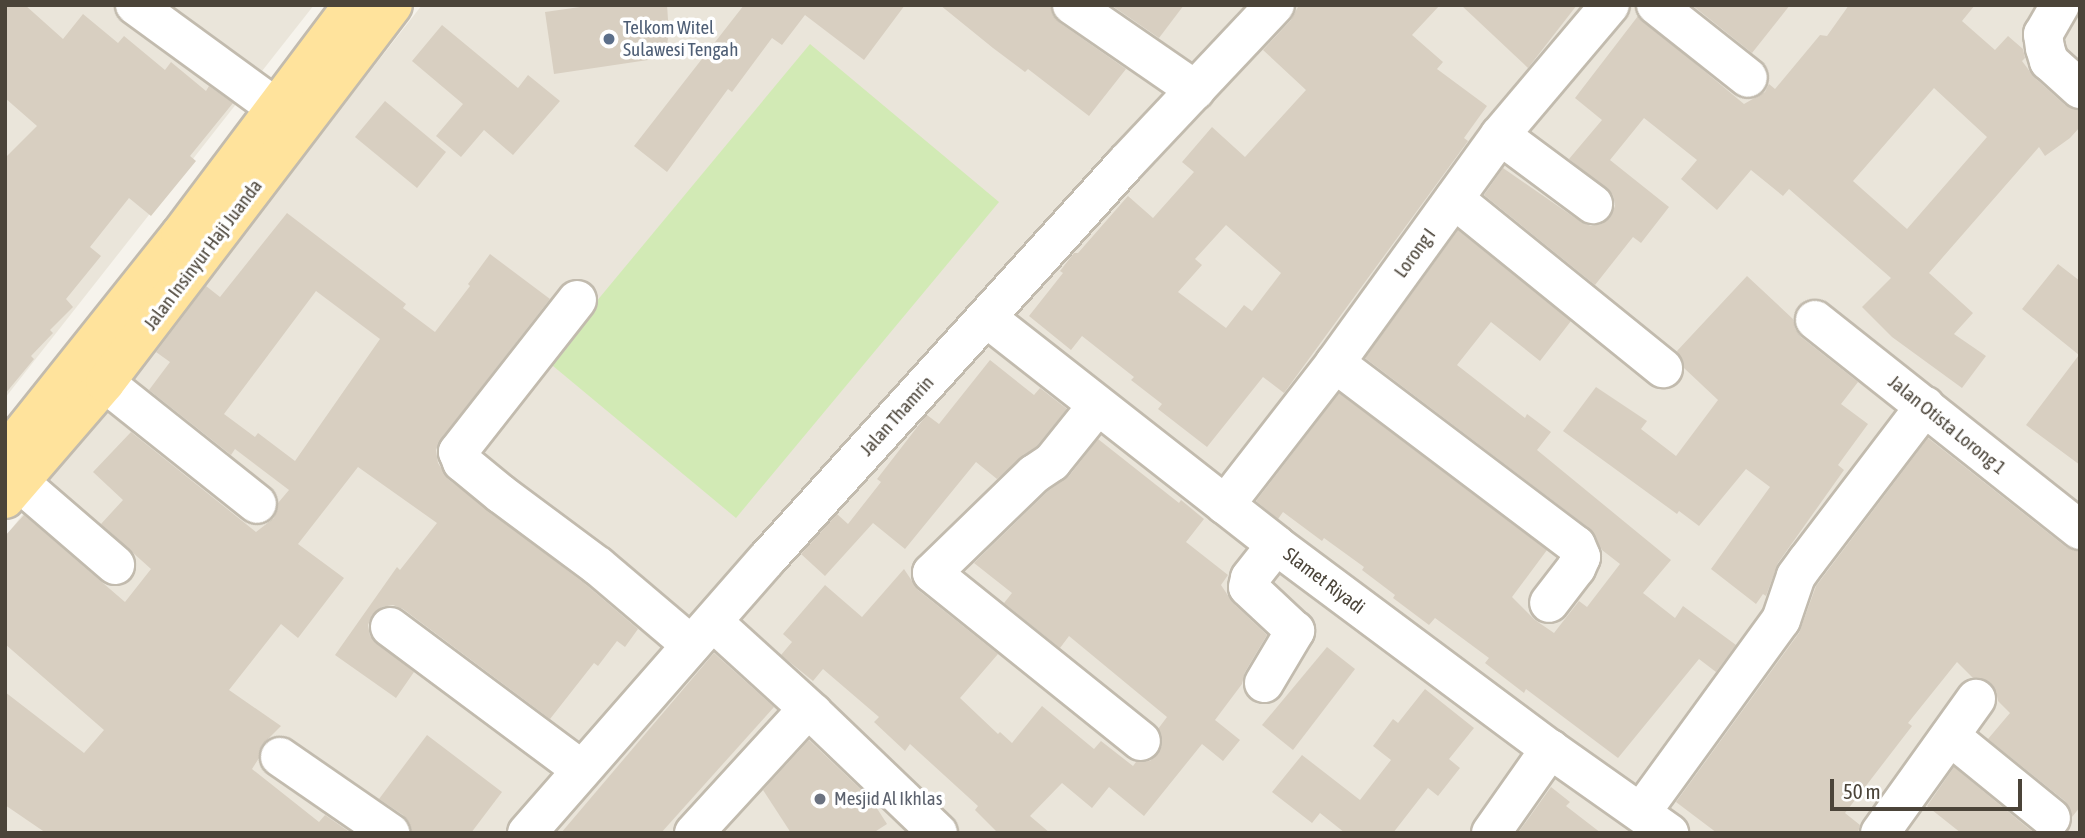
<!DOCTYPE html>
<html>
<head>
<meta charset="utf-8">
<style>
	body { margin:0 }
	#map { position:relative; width:2085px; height:838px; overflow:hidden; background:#f6f3ec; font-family:"Asap Condensed",sans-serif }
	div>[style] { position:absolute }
	.residential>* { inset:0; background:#eae5da }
	.green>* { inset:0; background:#d2eab5 }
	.building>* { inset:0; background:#d8cfc1 }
	.roads { filter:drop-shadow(2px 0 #c2bbae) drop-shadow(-2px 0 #c2bbae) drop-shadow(0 2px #c2bbae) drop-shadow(0 -2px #c2bbae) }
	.minor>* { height:38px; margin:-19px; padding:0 19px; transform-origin:19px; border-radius:19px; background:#fff }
	.major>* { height:38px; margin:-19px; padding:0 19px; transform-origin:19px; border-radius:19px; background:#ffe39c }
	.dots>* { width:19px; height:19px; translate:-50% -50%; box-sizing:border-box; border:4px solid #fff; border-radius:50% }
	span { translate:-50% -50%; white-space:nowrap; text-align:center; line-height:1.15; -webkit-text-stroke:7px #fff; paint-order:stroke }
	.service-label { font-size:19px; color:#4e5e75 }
	.left { translate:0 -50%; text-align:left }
	.street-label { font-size:19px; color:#4b4439 }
	.worship-label { font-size:19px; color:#5b616d }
	.frame { position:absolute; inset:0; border:7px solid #4b4439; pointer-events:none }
	.scale { position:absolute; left:1830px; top:779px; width:192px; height:32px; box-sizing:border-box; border:4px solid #4b4439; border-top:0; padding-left:9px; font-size:21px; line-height:24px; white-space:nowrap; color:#4b4439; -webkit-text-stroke:5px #fff; paint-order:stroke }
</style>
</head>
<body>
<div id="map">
	<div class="residential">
		<i style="clip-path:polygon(5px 5px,314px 5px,5px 398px)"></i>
		<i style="clip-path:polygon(422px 5px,2080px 5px,2080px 833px,5px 833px,5px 537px)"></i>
	</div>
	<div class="green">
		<i style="clip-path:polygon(810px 44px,999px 202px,736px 518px,547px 361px)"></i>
	</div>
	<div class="building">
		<i style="clip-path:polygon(5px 5px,25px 5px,63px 39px,83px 14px,118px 43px,124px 36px,165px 70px,171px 62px,206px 91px,209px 86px,233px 103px,190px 156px,196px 161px,151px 216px,129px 198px,90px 247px,101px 256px,66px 299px,73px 307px,50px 330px,53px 333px,31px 356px,34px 359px,5px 394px,5px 158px,37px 126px,5px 98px)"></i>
		<i style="clip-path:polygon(594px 5px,667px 5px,669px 34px,665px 53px,648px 60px,554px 74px,545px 12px)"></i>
		<i style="clip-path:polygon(744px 5px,905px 5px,864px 60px,805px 15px,782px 45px,772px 38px,732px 92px,728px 89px,667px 172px,634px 146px)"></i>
		<i style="clip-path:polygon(940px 5px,1050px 5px,1053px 15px,1060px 23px,1126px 69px,1089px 116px,1028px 69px,1025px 72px,993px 48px)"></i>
		<i style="clip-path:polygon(1111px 5px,1184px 5px,1159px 38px)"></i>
		<i style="clip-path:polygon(evenodd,1299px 5px,1440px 5px,1412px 35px,1443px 62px,1437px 69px,1487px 106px,1464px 138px,1468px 141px,1284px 393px,1263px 377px,1207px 447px,1158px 409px,1162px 404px,1131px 380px,1134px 377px,1082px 336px,1071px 350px,1029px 316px,1063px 273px,1060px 271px,1074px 253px,1078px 253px,1128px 196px,1153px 218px,1194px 172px,1182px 162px,1212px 127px,1245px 157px,1306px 90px,1263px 50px,1291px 20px,1299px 5px,1226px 225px,1281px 273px,1252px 311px,1244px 305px,1226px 328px,1178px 292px,1202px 265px,1195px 259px,1226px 225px)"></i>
		<i style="clip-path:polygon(1461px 5px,1577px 5px,1528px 68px)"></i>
		<i style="clip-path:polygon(1692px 5px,1790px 5px,1752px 53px)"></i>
		<i style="clip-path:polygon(evenodd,1849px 5px,1975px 5px,1962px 21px,1995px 50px,2008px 36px,2023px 49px,2025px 58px,2022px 61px,2034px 77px,2065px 105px,2080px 111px,2080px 127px,2070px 138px,2045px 156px,2039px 147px,1929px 273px,1973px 313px,1954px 334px,1986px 356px,1962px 388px,1892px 337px,1862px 307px,1891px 278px,1789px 189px,1783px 196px,1751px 170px,1717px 210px,1681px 179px,1697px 160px,1644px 118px,1610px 160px,1669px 207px,1641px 243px,1633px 237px,1595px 285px,1484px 195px,1503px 168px,1581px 222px,1591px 226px,1601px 224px,1610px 218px,1615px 206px,1613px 195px,1569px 159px,1602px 120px,1575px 98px,1638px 16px,1744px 104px,1765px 92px,1769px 84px,1775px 89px,1820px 35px,1827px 36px,1849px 5px,1934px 88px,1987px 137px,1907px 229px,1853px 181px,1934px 88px)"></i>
		<i style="clip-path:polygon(442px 25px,518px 88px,528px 75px,560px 101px,513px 155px,484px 130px,461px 157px,436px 136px,463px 104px,412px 61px)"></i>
		<i style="clip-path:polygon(385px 101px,446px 152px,417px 188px,355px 137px)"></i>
		<i style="clip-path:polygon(evenodd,287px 213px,406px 304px,403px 308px,435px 332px,470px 286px,468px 284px,490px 254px,550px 299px,441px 439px,436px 450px,438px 463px,448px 479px,584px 583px,638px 629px,625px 647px,617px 641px,598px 666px,594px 663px,550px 719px,403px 609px,393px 605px,382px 607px,372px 615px,368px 625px,370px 636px,414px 672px,396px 698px,335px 655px,397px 567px,400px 570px,437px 523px,358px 467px,298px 544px,344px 578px,298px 638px,281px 624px,229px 690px,281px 726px,262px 745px,259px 758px,252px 769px,319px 822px,325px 815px,351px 833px,46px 833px,5px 805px,5px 692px,84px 753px,104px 730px,5px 644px,5px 536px,24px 515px,125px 602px,151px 569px,101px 524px,123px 500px,93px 472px,131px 432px,256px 532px,274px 518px,278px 503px,289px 490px,235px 449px,231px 455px,149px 390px,170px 362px,156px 352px,206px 286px,220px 297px,287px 213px,316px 291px,380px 339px,295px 461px,258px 433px,255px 437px,224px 414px,316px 291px)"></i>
		<i style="clip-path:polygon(1458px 230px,1571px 321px,1540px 361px,1491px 322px,1457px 365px,1525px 418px,1527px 414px,1551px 432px,1537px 450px,1671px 560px,1643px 593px,1675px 618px,1683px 606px,1736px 645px,1716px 672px,1699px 659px,1618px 758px,1526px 689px,1524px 693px,1485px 663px,1489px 658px,1435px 618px,1429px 625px,1393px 598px,1395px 595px,1362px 570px,1364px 567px,1324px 538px,1322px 541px,1283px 512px,1278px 519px,1256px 501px,1339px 393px,1547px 550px,1512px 597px,1535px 620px,1554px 633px,1579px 601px,1587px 607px,1620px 564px,1602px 550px,1589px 528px,1365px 358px)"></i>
		<i style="clip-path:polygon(2058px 264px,2080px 281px,2080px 465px,2026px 425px,2079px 355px,2022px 309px)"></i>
		<i style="clip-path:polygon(1747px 276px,1793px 319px,1795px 329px,1801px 337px,1858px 382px,1841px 404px,1868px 424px,1838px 465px,1844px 470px,1778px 563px,1766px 596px,1763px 594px,1756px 604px,1711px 569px,1770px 487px,1746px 469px,1699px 526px,1679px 511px,1677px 514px,1563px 431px,1596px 387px,1647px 421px,1641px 429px,1676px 456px,1718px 400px,1684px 368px,1677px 351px)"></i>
		<i style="clip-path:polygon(990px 360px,1034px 395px,1040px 388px,1067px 409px,1037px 446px,997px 479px,976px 462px,905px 549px,873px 523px,825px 576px,801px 554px,837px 514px,848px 524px,881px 482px,877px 479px,925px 417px,927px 415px,939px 424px)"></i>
		<i style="clip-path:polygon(1928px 438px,2066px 547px,2080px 551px,2080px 807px,2072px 817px,2065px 801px,1988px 739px,2010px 713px,1998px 701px,1996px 691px,1989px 682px,1973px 678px,1957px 662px,1908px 723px,1912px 726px,1845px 813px,1860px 825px,1858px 833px,1717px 833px,1676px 802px,1799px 633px,1816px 586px)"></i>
		<i style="clip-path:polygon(1098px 439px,1179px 503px,1181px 500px,1204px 519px,1186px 542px,1228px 575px,1221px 585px,1233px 603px,1267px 635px,1245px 672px,1242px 684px,1215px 720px,1240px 740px,1223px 761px,1202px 744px,1144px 816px,1109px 787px,1092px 808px,1062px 783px,1030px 816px,1050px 833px,998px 833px,975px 810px,978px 806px,910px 744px,905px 751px,874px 722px,879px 717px,823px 669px,813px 681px,781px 655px,792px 642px,783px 634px,825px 585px,862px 617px,904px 569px,918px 590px,998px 654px,960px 698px,998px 734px,1000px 732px,1012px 743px,1042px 706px,1094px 749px,1101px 741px,1133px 766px,1136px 762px,1150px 761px,1158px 754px,1162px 745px,1158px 729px,1167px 717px,1069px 636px,1060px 648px,1004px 603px,1012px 593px,974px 563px,1048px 491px,1069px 476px)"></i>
		<i style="clip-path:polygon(1327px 647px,1355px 669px,1293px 750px,1262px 725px)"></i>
		<i style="clip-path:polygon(714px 653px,774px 707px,661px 833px,561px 833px)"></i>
		<i style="clip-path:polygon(1425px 689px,1474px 728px,1449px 759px,1460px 768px,1438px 796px,1428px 788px,1393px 833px,1345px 833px,1320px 813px,1312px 823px,1272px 792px,1302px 755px,1360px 800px,1391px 760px,1373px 746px,1393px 719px,1398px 723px)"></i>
		<i style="clip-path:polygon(427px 735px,502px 792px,471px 833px,412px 833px,403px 815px,379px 799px)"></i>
		<i style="clip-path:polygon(809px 740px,871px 799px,887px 824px,873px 833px,791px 833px,763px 790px)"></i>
		<i style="clip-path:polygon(1954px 767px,2034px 833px,1961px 833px,1927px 806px)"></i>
		<i style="clip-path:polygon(1551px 787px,1570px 802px,1566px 806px,1601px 833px,1518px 833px)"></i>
	</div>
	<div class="roads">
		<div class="minor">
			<i style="left:135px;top:5px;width:173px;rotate:36.1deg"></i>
			<i style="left:1072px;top:5px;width:150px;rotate:34.6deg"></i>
			<i style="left:1656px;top:5px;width:117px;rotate:38.4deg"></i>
			<i style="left:2060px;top:5px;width:34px;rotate:120deg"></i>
			<i style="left:2043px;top:34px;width:14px;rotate:82deg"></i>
			<i style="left:2045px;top:48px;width:14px;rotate:73deg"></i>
			<i style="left:2049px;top:61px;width:42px;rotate:42.1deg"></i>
			<i style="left:1500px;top:135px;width:116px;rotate:36.6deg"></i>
			<i style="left:1454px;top:199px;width:269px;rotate:39deg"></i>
			<i style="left:577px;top:300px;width:193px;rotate:128.1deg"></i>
			<i style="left:458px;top:452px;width:11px;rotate:68deg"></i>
			<i style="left:462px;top:462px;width:50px;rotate:39.4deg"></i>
			<i style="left:501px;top:494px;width:121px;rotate:36.6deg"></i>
			<i style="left:598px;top:566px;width:122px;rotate:40.3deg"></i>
			<i style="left:987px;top:318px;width:367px;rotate:38.1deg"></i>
			<i style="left:1276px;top:545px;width:342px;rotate:36.7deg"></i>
			<i style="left:1550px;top:749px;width:146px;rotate:35.2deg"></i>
			<i style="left:1815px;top:320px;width:338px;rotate:38.4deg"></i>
			<i style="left:1335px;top:363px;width:302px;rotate:37.1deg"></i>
			<i style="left:1576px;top:545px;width:13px;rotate:67deg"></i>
			<i style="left:1581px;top:557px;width:12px;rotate:114deg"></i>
			<i style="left:1576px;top:568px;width:44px;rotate:127.6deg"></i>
			<i style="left:105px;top:383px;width:194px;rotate:38.5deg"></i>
			<i style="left:1097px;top:406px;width:72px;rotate:128.8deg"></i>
			<i style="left:1052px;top:462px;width:22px;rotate:146deg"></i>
			<i style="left:1034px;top:474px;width:142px;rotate:135.9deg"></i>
			<i style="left:932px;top:573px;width:268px;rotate:38.8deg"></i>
			<i style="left:19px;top:482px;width:127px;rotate:40.8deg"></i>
			<i style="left:1225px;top:505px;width:180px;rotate:-52.2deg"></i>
			<i style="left:1335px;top:363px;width:281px;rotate:-54.1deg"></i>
			<i style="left:1500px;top:135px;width:170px;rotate:-49.8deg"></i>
			<i style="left:713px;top:622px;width:135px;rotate:42.3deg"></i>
			<i style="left:390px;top:627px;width:239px;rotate:36.7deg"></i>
			<i style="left:1264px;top:683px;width:61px;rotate:-59.2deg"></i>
			<i style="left:1295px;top:631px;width:64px;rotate:-136.9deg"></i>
			<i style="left:1248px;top:587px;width:9px;rotate:-77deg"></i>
			<i style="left:1250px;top:578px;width:42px;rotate:-51.8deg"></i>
			<i style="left:1950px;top:736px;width:130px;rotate:39.1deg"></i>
			<i style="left:280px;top:757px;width:134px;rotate:34.6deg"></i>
			<i style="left:1642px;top:811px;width:236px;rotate:-54deg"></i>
			<i style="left:1781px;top:620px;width:46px;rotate:-71.2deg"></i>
			<i style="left:1796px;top:576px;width:19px;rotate:-54deg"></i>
			<i style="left:1807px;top:561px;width:195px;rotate:-52.7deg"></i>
			<i style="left:527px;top:833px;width:364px;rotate:-48.8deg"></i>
			<i style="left:767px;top:559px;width:535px;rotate:-47.81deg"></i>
			<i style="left:1126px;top:163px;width:217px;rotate:-46.7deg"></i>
			<i style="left:694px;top:833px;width:163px;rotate:-47.5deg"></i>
			<i style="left:804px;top:713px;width:9px"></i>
			<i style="left:813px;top:713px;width:173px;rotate:43.8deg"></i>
			<i style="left:1491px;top:833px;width:103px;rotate:-54.9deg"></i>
			<i style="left:1880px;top:833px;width:165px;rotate:-54.4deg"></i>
		</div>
		<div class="major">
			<i style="left:5px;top:454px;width:280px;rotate:-51.4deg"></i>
			<i style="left:180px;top:235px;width:288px;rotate:-53.1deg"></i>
			<i style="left:5px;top:499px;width:153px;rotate:-49.2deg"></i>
			<i style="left:105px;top:383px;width:475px;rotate:-52.7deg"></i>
		</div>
	</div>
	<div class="dots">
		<i style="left:609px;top:39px;background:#5c6f8a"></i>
		<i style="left:820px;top:799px;background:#6b7280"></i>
	</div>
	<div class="service-label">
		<span class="left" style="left:623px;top:39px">Telkom Witel<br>Sulawesi Tengah</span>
	</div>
	<div class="street-label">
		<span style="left:1415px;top:253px;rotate:-54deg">Lorong I</span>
		<span style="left:203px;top:255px;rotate:-53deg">Jalan Insinyur Haji Juanda</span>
		<span style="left:897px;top:416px;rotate:-48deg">Jalan Thamrin</span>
		<span style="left:1947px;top:425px;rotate:39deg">Jalan Otista Lorong 1</span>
		<span style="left:1324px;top:581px;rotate:37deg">Slamet Riyadi</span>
	</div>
	<div class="worship-label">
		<span class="left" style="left:834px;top:799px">Mesjid Al Ikhlas</span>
	</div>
	<div class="frame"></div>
	<div class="scale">50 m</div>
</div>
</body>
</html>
